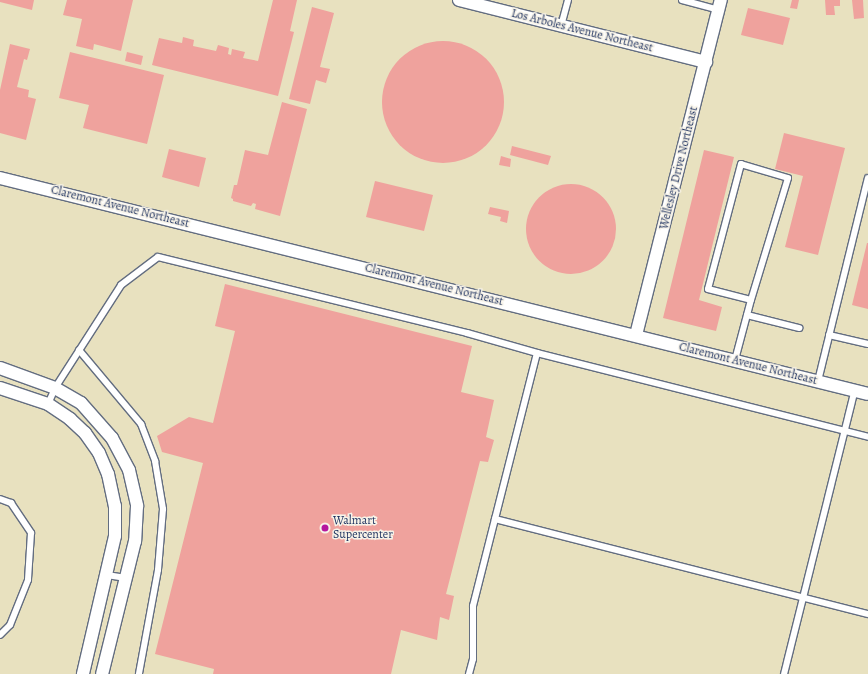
<!DOCTYPE html>
<html>
<head>
<meta charset="utf-8">
<style>
	body { margin:0 }
	#map { position:relative; width:868px; height:674px; overflow:hidden; background:#e8e1bf; font-family:Alegreya,serif }
	div>[style] { position:absolute }
	.building>* { inset:0; background:#efa29d }
	.round { border-radius:50% }
	.roads { filter:drop-shadow(1px 0 #636d80) drop-shadow(-1px 0 #636d80) drop-shadow(0 1px #636d80) drop-shadow(0 -1px #636d80) }
	.service>* { height:6px; margin:-3px; padding:0 3px; transform-origin:3px; border-radius:3px; background:#fff }
	.minor>* { height:12px; margin:-6px; padding:0 6px; transform-origin:6px; border-radius:6px; background:#fff }
	.dots>* { width:11px; height:11px; translate:-50% -50%; box-sizing:border-box; border:2px solid #f7f3e8; border-radius:50% }
	span { translate:-50% -50%; white-space:nowrap; text-align:center; line-height:1.15; -webkit-text-stroke:3px #f7f3e8; paint-order:stroke }
	.street-label { font-size:12px; color:#1b2f5e }
	.poi-label { font-size:12px; color:#1b2f5e }
	.left { translate:0 -50%; text-align:left }
</style>
</head>
<body>
<div id="map">
	<div class="building">
		<i style="clip-path:polygon(0 0,34px 0,32px 10px,0 2px)"></i>
		<i style="clip-path:polygon(67px 0,133px 0,121px 51px,94px 44px,93px 50px,76px 46px,82px 19px,63px 15px)"></i>
		<i style="clip-path:polygon(273px 0,297px 0,290px 31px,294px 32px,278px 96px,152px 65px,159px 38px,182px 43px,183px 37px,194px 40px,193px 46px,216px 51px,218px 45px,229px 48px,228px 54px,231px 55px,232px 49px,245px 52px,243px 58px,258px 61px)"></i>
		<i style="clip-path:polygon(792px 0,799px 0,797px 9px,790px 8px)"></i>
		<i style="clip-path:polygon(825px 0,840px 0,840px 6px,834px 6px,835px 15px,826px 15px)"></i>
		<i style="clip-path:polygon(852px 0,863px 0,864px 18px,854px 19px)"></i>
		<i style="clip-path:polygon(312px 7px,334px 13px,320px 67px,330px 69px,326px 83px,316px 80px,310px 104px,289px 99px)"></i>
		<i style="clip-path:polygon(748px 8px,790px 18px,783px 45px,741px 35px)"></i>
		<i class="round" style="left:382px;top:41px;width:122px;height:122px"></i>
		<i style="clip-path:polygon(10px 44px,30px 49px,27px 60px,24px 59px,17px 87px,29px 90px,28px 97px,36px 99px,26px 140px,0 133px,0 90px)"></i>
		<i style="clip-path:polygon(70px 52px,164px 75px,147px 144px,83px 128px,89px 105px,59px 98px)"></i>
		<i style="clip-path:polygon(127px 52px,143px 56px,141px 65px,125px 61px)"></i>
		<i style="clip-path:polygon(282px 102px,307px 109px,280px 216px,255px 209px,256px 204px,253px 203px,251px 206px,233px 201px,233px 199px,231px 198px,234px 185px,237px 185px,245px 150px,268px 155px)"></i>
		<i style="clip-path:polygon(784px 133px,845px 148px,818px 255px,785px 247px,803px 176px,775px 169px)"></i>
		<i style="clip-path:polygon(512px 146px,551px 156px,548px 165px,510px 155px)"></i>
		<i style="clip-path:polygon(169px 149px,206px 158px,199px 187px,162px 177px)"></i>
		<i style="clip-path:polygon(704px 150px,734px 157px,699px 300px,722px 307px,716px 331px,663px 318px)"></i>
		<i style="clip-path:polygon(501px 156px,511px 159px,510px 167px,499px 165px)"></i>
		<i style="clip-path:polygon(375px 181px,433px 195px,424px 231px,366px 217px)"></i>
		<i class="round" style="left:526px;top:184px;width:90px;height:90px"></i>
		<i style="clip-path:polygon(490px 207px,509px 211px,507px 223px,500px 221px,501px 217px,488px 214px)"></i>
		<i style="clip-path:polygon(867px 243px,868px 243px,868px 309px,852px 305px)"></i>
		<i style="clip-path:polygon(225px 284px,472px 346px,461px 392px,494px 400px,486px 437px,494px 440px,488px 462px,480px 461px,446px 594px,454px 596px,449px 620px,440px 617px,437px 640px,401px 630px,391px 674px,213px 674px,214px 669px,155px 654px,203px 463px,162px 452px,157px 436px,189px 417px,213px 423px,235px 331px,215px 326px)"></i>
	</div>
	<div class="roads">
		<div class="service">
			<i style="left:682px;top:0;width:38px;rotate:15deg"></i>
			<i style="left:561px;top:26px;width:27px;rotate:-75deg"></i>
			<i style="left:747px;top:315px;width:54px;rotate:14deg"></i>
			<i style="left:829px;top:335px;width:40px;rotate:13deg"></i>
			<i style="left:79px;top:350px;width:97px;rotate:50deg"></i>
			<i style="left:141px;top:424px;width:40px;rotate:69deg"></i>
			<i style="left:155px;top:461px;width:49px;rotate:80.5deg"></i>
			<i style="left:163px;top:509px;width:61px;rotate:94.7deg"></i>
			<i style="left:158px;top:570px;width:106px;rotate:100.4deg"></i>
			<i style="left:537px;top:353px;width:341px;rotate:14.2deg"></i>
			<i style="left:735px;top:360px;width:62px;rotate:-75.1deg"></i>
			<i style="left:751px;top:300px;width:127px;rotate:-73.1deg"></i>
			<i style="left:788px;top:178px;width:49px;rotate:-163.4deg"></i>
			<i style="left:741px;top:164px;width:129px;rotate:104.8deg"></i>
			<i style="left:708px;top:289px;width:44px;rotate:14.3deg"></i>
			<i style="left:818px;top:381px;width:209px;rotate:-76.2deg"></i>
			<i style="left:48px;top:404px;width:17px;rotate:-66deg"></i>
			<i style="left:55px;top:388px;width:122px;rotate:-57.3deg"></i>
			<i style="left:121px;top:285px;width:46px;rotate:-37.1deg"></i>
			<i style="left:158px;top:257px;width:318px;rotate:13.8deg"></i>
			<i style="left:467px;top:333px;width:73px;rotate:15.9deg"></i>
			<i style="left:537px;top:353px;width:261px;rotate:104.2deg"></i>
			<i style="left:473px;top:606px;width:53px;rotate:90deg"></i>
			<i style="left:473px;top:659px;width:16px;rotate:105deg"></i>
			<i style="left:0;top:499px;width:12px;rotate:20deg"></i>
			<i style="left:11px;top:503px;width:36px;rotate:56deg"></i>
			<i style="left:31px;top:533px;width:47px;rotate:93.7deg"></i>
			<i style="left:28px;top:580px;width:48px;rotate:111.8deg"></i>
			<i style="left:10px;top:625px;width:14px;rotate:135deg"></i>
			<i style="left:495px;top:519px;width:385px;rotate:14.3deg"></i>
			<i style="left:107px;top:575px;width:19px;rotate:9deg"></i>
			<i style="left:784px;top:674px;width:293px;rotate:-76deg"></i>
		</div>
		<div class="minor">
			<i style="left:459px;top:0;width:255px;rotate:14.1deg"></i>
			<i style="left:0;top:178px;width:894px;rotate:13.97deg"></i>
			<i style="left:636px;top:335px;width:346px;rotate:-75.8deg"></i>
			<i style="left:0;top:368px;width:59px;rotate:20deg"></i>
			<i style="left:55px;top:388px;width:30px;rotate:30deg"></i>
			<i style="left:81px;top:403px;width:47px;rotate:48.5deg"></i>
			<i style="left:112px;top:438px;width:36px;rotate:62deg"></i>
			<i style="left:129px;top:470px;width:37px;rotate:77deg"></i>
			<i style="left:137px;top:506px;width:35px;rotate:93deg"></i>
			<i style="left:135px;top:541px;width:137px;rotate:103.9deg"></i>
			<i style="left:0;top:388px;width:51px;rotate:18.4deg"></i>
			<i style="left:48px;top:404px;width:27px;rotate:34deg"></i>
			<i style="left:70px;top:419px;width:21px;rotate:43deg"></i>
			<i style="left:85px;top:433px;width:24px;rotate:55deg"></i>
			<i style="left:99px;top:453px;width:23px;rotate:67deg"></i>
			<i style="left:108px;top:474px;width:33px;rotate:78deg"></i>
			<i style="left:115px;top:506px;width:30px;rotate:90deg"></i>
			<i style="left:115px;top:536px;width:142px;rotate:103.1deg"></i>
		</div>
	</div>
	<div class="dots">
		<i style="left:325px;top:528px;background:#b5179e"></i>
	</div>
	<div class="street-label">
		<span style="left:582px;top:31px;rotate:14deg">Los Arboles Avenue Northeast</span>
		<span style="left:679px;top:168px;rotate:-76deg">Wellesley Drive Northeast</span>
		<span style="left:120px;top:207px;rotate:14deg">Claremont Avenue Northeast</span>
		<span style="left:434px;top:285px;rotate:14deg">Claremont Avenue Northeast</span>
		<span style="left:748px;top:364px;rotate:14deg">Claremont Avenue Northeast</span>
	</div>
	<div class="poi-label">
		<span class="left" style="left:333px;top:528px">Walmart<br>Supercenter</span>
	</div>
</div>
</body>
</html>
